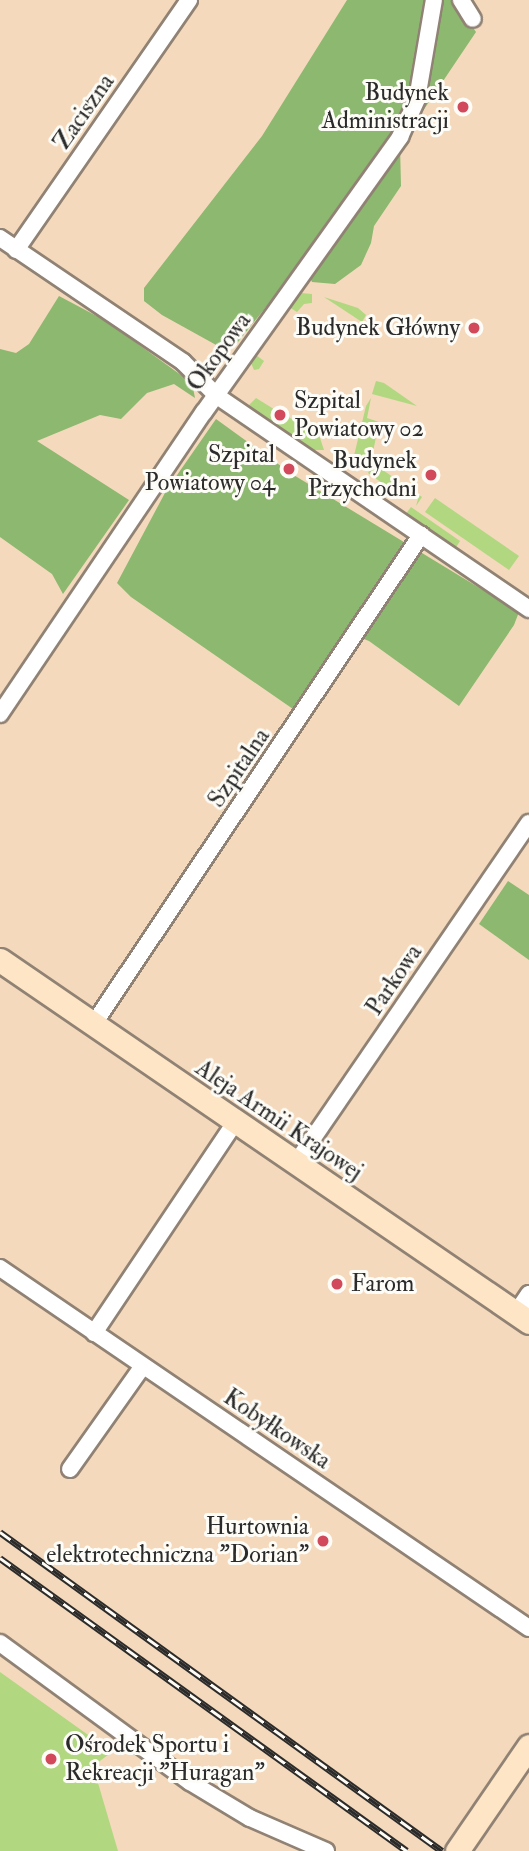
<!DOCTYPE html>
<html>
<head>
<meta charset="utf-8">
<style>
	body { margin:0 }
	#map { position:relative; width:529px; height:1851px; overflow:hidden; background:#f4d9bc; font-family:"IM FELL Double Pica",serif }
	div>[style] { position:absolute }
	.green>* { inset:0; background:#b1d781 }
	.forest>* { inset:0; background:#8cb86f }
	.roads { filter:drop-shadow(2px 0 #908274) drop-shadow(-2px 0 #908274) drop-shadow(0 2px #908274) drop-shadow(0 -2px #908274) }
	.street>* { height:16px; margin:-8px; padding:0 8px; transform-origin:8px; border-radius:8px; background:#fff }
	.secondary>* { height:23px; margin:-11.5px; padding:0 11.5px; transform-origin:11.5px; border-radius:11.5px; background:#fde5c5 }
	.rail>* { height:7px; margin-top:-3.5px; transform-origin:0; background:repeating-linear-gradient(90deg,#fdfcf7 0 13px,#2b2b2b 0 26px); box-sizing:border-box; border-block:2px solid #2b2b2b }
	.dots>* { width:19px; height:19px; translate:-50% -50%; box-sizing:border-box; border:4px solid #fdfcf7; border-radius:50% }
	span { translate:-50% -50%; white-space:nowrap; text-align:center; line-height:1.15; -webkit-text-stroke:6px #fdfcf7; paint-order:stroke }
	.poi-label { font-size:24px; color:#2b2b2b }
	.right { translate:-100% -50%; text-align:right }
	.left { translate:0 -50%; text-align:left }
	.street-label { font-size:24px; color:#2b2b2b }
</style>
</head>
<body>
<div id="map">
	<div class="green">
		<i style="clip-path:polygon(301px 293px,312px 294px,312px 303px,304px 304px,297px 312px,289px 307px,256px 355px,264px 361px,259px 369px,254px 370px,251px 363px,254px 355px,295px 296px)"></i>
		<i style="clip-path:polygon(324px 297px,358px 308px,366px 315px,362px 322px)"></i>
		<i style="clip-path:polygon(376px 381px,384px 383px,417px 406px,372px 394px)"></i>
		<i style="clip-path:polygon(256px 398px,277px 411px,276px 414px,283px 418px,285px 415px,319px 435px,324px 450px,309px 450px,247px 407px)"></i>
		<i style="clip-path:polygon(371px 398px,367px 418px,379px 422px,371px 462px,368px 465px,355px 456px,351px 468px,366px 406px)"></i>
		<i style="clip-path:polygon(374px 464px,422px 497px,416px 506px,418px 499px,407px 491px,402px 497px,368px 473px)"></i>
		<i style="clip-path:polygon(435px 498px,519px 556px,509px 570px,425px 512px)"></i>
		<i style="clip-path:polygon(411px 507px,460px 541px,455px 549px,405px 515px)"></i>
		<i style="clip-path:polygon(0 1672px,112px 1752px,93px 1766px,118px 1851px,0 1851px)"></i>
	</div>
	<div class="forest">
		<i style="clip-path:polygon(347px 0,454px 0,476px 32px,400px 145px,401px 186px,374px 226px,371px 243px,361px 265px,335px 284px,312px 282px,310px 278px,337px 239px,322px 237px,238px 342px,227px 351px,162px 315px,144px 301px,144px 288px,262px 136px)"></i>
		<i style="clip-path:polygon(59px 296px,106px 321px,192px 383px,195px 398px,174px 384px,147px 393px,121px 419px,100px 415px,37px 441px,129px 500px,63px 594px,52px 574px,0 537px,0 349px,16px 353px,29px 344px)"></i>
		<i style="clip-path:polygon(216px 419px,292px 474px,519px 612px,514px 625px,459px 706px,369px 641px,346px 632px,293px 709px,131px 597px,117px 583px,166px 491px)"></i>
		<i style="clip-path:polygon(508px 881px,529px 895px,529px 960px,479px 924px)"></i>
	</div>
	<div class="roads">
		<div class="street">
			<i style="left:461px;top:0;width:22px;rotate:58deg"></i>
			<i style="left:0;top:238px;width:221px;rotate:34.1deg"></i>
			<i style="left:183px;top:362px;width:48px;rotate:45deg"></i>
			<i style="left:217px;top:396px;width:378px;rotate:34.3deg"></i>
			<i style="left:16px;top:250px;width:304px;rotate:-55.3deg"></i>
			<i style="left:0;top:714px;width:364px;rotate:-56deg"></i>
			<i style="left:204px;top:412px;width:338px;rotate:-54.5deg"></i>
			<i style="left:400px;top:137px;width:42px;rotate:-65.9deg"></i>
			<i style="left:417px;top:99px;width:100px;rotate:-80.3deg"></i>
			<i style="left:93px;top:1025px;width:590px;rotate:-56.2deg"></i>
			<i style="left:296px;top:1163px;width:412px;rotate:-55.6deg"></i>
			<i style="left:0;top:1268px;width:640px;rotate:34.24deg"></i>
			<i style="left:516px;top:1313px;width:23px;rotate:-56deg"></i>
			<i style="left:94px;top:1333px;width:255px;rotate:-56.2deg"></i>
			<i style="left:70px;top:1469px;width:126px;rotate:-54.7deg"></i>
			<i style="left:0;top:1643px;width:235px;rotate:36.2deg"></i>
			<i style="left:190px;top:1782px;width:70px;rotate:31deg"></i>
			<i style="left:250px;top:1818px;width:83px;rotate:23.5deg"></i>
		</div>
		<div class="secondary">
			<i style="left:0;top:960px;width:641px;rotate:34.38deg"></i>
			<i style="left:457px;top:1851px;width:127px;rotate:-55.6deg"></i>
		</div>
	</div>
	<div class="rail">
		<i style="left:0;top:1532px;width:545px;rotate:35.82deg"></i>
		<i style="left:0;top:1558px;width:501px;rotate:35.75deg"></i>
	</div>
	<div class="dots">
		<i style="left:463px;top:107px;background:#d1495b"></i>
		<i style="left:474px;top:328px;background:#d1495b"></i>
		<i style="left:280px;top:415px;background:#d1495b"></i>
		<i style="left:289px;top:469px;background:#d1495b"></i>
		<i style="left:431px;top:475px;background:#d1495b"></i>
		<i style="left:337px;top:1284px;background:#d1495b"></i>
		<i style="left:323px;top:1541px;background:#d1495b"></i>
		<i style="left:51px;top:1759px;background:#d1495b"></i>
	</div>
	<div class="poi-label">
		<span class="right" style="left:449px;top:107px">Budynek<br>Administracji</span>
		<span class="right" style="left:460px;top:328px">Budynek Główny</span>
		<span class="left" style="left:294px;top:415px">Szpital<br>Powiatowy 02</span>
		<span class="right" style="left:275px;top:469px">Szpital<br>Powiatowy 04</span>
		<span class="right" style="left:417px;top:475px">Budynek<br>Przychodni</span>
		<span class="left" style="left:351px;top:1284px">Farom</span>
		<span class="right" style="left:309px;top:1541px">Hurtownia<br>elektrotechniczna "Dorian"</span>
		<span class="left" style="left:65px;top:1759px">Ośrodek Sportu i<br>Rekreacji "Huragan"</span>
	</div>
	<div class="street-label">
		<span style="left:84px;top:112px;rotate:-55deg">Zaciszna</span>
		<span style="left:219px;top:352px;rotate:-54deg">Okopowa</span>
		<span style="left:239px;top:768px;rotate:-56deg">Szpitalna</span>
		<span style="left:394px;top:980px;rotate:-56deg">Parkowa</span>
		<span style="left:279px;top:1120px;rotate:34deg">Aleja Armii Krajowej</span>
		<span style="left:277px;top:1429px;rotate:34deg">Kobyłkowska</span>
	</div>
</div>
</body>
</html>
